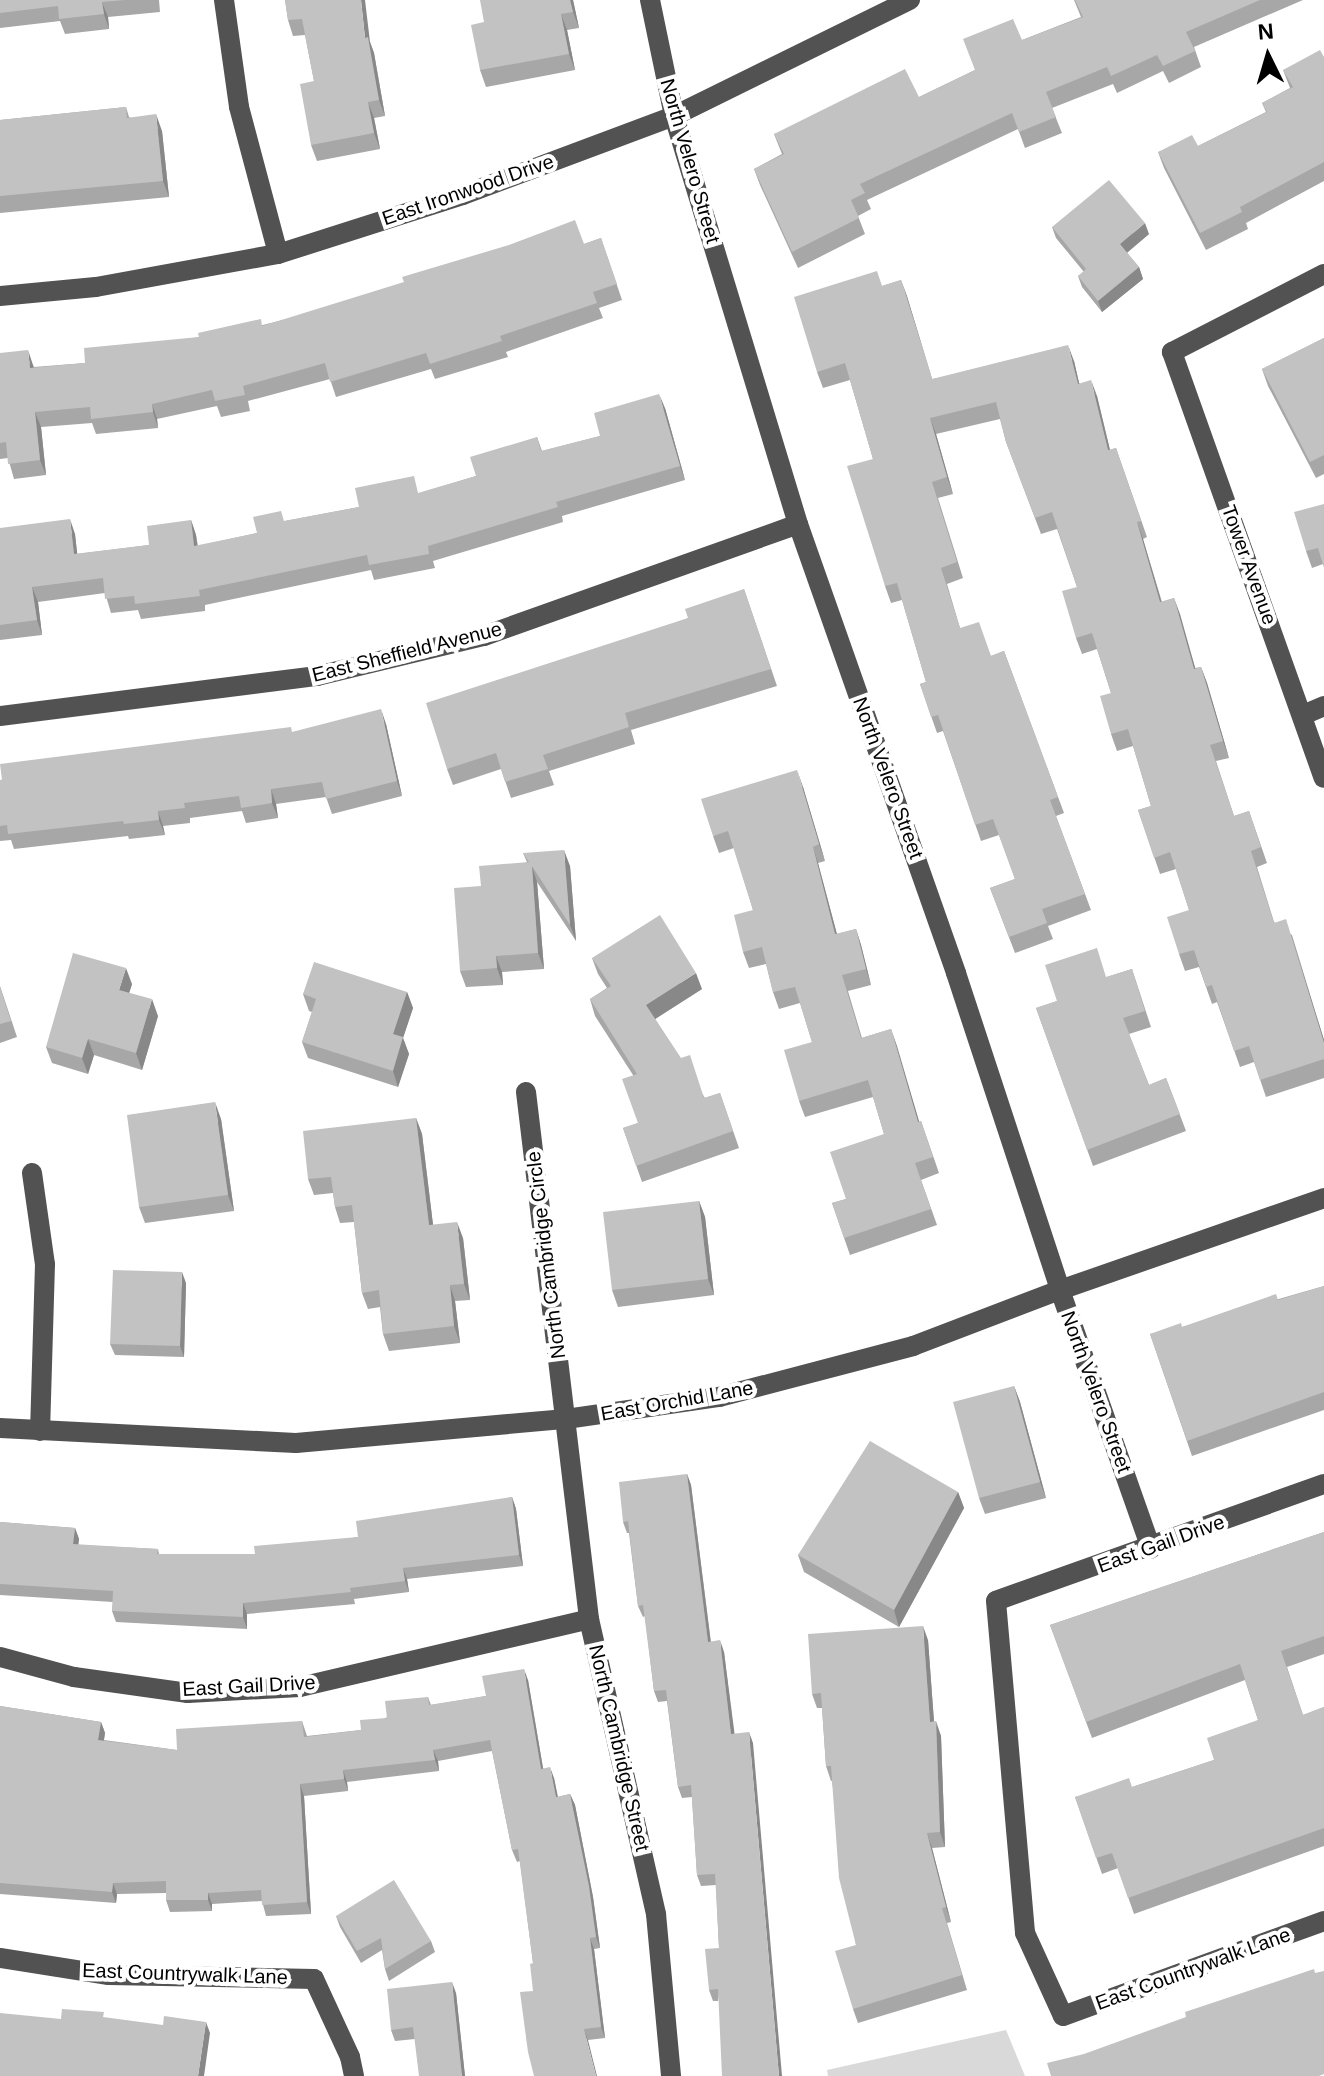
<!DOCTYPE html>
<html>
<head>
<meta charset="utf-8">
<style>
	body { margin:0 }
	#map { position:relative; width:1324px; height:2076px; overflow:hidden; background:#fff; font-family:Arial,sans-serif }
	div>[style] { position:absolute }
	.green>* { inset:0; background:#d9d9d9 }
	.minor>* { height:20px; margin:-10px; padding:0 10px; transform-origin:10px; border-radius:10px; background:#525252 }
	.wall>* { inset:0; background:#a7a7a7 }
	.shaded-wall>* { inset:0; background:#888 }
	.building>* { inset:0; background:#c2c2c2 }
	span { translate:-50% -50%; white-space:nowrap; text-align:center; line-height:1.15; -webkit-text-stroke:8px #fff; paint-order:stroke }
	.street-label { font-size:20px; color:#000 }
	.north { position:absolute; left:1228px; top:16px; width:80px; height:80px; -webkit-text-stroke:6px #fff; paint-order:stroke; rotate:355deg; font-size:22px; font-weight:700; line-height:32px; text-align:center; color:#000 }
	.north::after { content:''; display:block; margin:auto; width:28px; height:36px; background:#000; clip-path:polygon(50% 0,100% 100%,50% 72%,0 100%) }
</style>
</head>
<body>
<div id="map">
	<div class="green">
		<i style="clip-path:polygon(1006px 2030px,1025px 2076px,828px 2076px,827px 2070px)"></i>
	</div>
	<div class="minor">
		<i style="left:224px;top:0;width:108px;rotate:82deg"></i>
		<i style="left:239px;top:107px;width:152px;rotate:75.1deg"></i>
		<i style="left:650px;top:0;width:118px;rotate:78.3deg"></i>
		<i style="left:674px;top:116px;width:426px;rotate:73.1deg"></i>
		<i style="left:798px;top:524px;width:476px;rotate:70.6deg"></i>
		<i style="left:956px;top:973px;width:334px;rotate:71.8deg"></i>
		<i style="left:1060px;top:1290px;width:274px;rotate:70.6deg"></i>
		<i style="left:1324px;top:274px;width:171px;rotate:152.8deg"></i>
		<i style="left:1172px;top:352px;width:452px;rotate:70.4deg"></i>
		<i style="left:0;top:296px;width:96px;rotate:-5.4deg"></i>
		<i style="left:96px;top:287px;width:185px;rotate:-10.3deg"></i>
		<i style="left:278px;top:254px;width:194px;rotate:-17.7deg"></i>
		<i style="left:463px;top:195px;width:225px;rotate:-20.5deg"></i>
		<i style="left:674px;top:116px;width:263px;rotate:-26.2deg"></i>
		<i style="left:1303px;top:715px;width:23px;rotate:-23deg"></i>
		<i style="left:0;top:716px;width:320px;rotate:-7.2deg"></i>
		<i style="left:317px;top:676px;width:172px;rotate:-13.5deg"></i>
		<i style="left:484px;top:636px;width:333px;rotate:-19.6deg"></i>
		<i style="left:526px;top:1092px;width:531px;rotate:83.18deg"></i>
		<i style="left:589px;top:1619px;width:303px;rotate:77.2deg"></i>
		<i style="left:656px;top:1914px;width:163px;rotate:84.7deg"></i>
		<i style="left:32px;top:1173px;width:92px;rotate:81.9deg"></i>
		<i style="left:45px;top:1264px;width:167px;rotate:91.7deg"></i>
		<i style="left:0;top:1428px;width:296px;rotate:2.9deg"></i>
		<i style="left:296px;top:1443px;width:271px;rotate:-5.1deg"></i>
		<i style="left:566px;top:1419px;width:155px;rotate:-8.2deg"></i>
		<i style="left:719px;top:1397px;width:201px;rotate:-14.7deg"></i>
		<i style="left:913px;top:1346px;width:157px;rotate:-20.9deg"></i>
		<i style="left:1060px;top:1290px;width:280px;rotate:-19.2deg"></i>
		<i style="left:1324px;top:1484px;width:348px;rotate:160.4deg"></i>
		<i style="left:996px;top:1601px;width:333px;rotate:85deg"></i>
		<i style="left:1025px;top:1933px;width:91px;rotate:65.4deg"></i>
		<i style="left:1063px;top:2016px;width:278px;rotate:-20deg"></i>
		<i style="left:0;top:1657px;width:77px;rotate:15.1deg"></i>
		<i style="left:74px;top:1677px;width:115px;rotate:8deg"></i>
		<i style="left:188px;top:1693px;width:112px;rotate:-3.1deg"></i>
		<i style="left:300px;top:1687px;width:297px;rotate:-13.2deg"></i>
		<i style="left:0;top:1958px;width:110px;rotate:8.9deg"></i>
		<i style="left:109px;top:1975px;width:205px;rotate:1.1deg"></i>
		<i style="left:314px;top:1979px;width:86px;rotate:65.2deg"></i>
		<i style="left:350px;top:2057px;width:19px;rotate:78deg"></i>
	</div>
	<div class="wall">
		<i style="clip-path:polygon(0 0,159px 0,160px 12px,108px 17px,109px 29px,65px 34px,60px 21px,0 28px)"></i>
		<i style="clip-path:polygon(285px 0,370px 42px,374px 53px,385px 116px,374px 118px,380px 149px,317px 161px,311px 145px,314px 81px,305px 35px,293px 36px,288px 20px)"></i>
		<i style="clip-path:polygon(573px 0,579px 28px,567px 30px,575px 70px,486px 87px,480px 70px,484px 22px)"></i>
		<i style="clip-path:polygon(1074px 0,1303px 0,1194px 47px,1201px 67px,1169px 83px,1163px 71px,1117px 93px,1113px 84px,1052px 108px,1062px 133px,1025px 148px,1018px 129px,867px 200px,871px 209px,858px 216px,865px 234px,798px 268px,760px 185px,754px 169px,782px 154px,774px 134px,919px 97px,975px 70px,1022px 40px,1081px 17px)"></i>
		<i style="clip-path:polygon(1324px 57px,1324px 181px,1246px 223px,1248px 229px,1206px 250px,1164px 168px,1158px 152px,1198px 146px,1266px 112px,1262px 103px,1290px 88px,1283px 70px)"></i>
		<i style="clip-path:polygon(126px 107px,129px 117px,162px 131px,169px 197px,0 213px,0 120px)"></i>
		<i style="clip-path:polygon(1052px 227px,1149px 234px,1127px 253px,1139px 267px,1143px 279px,1102px 312px,1082px 287px,1078px 276px,1084px 272px,1056px 238px)"></i>
		<i style="clip-path:polygon(601px 238px,622px 300px,599px 308px,603px 318px,506px 352px,508px 357px,435px 379px,431px 369px,336px 397px,330px 379px,248px 401px,250px 411px,221px 417px,217px 406px,157px 419px,158px 428px,96px 434px,92px 423px,41px 427px,46px 475px,14px 479px,8px 458px,0 459px,0 353px,33px 365px,34px 367px,85px 363px,199px 337px,263px 325px,584px 244px)"></i>
		<i style="clip-path:polygon(901px 280px,932px 379px,1074px 361px,1079px 383px,1097px 396px,1110px 450px,1116px 448px,1147px 537px,1143px 539px,1162px 602px,1174px 598px,1195px 668px,1201px 667px,1207px 683px,1229px 758px,1216px 761px,1234px 816px,1249px 811px,1267px 863px,1257px 867px,1274px 922px,1292px 935px,1324px 1040px,1324px 1078px,1266px 1097px,1254px 1062px,1240px 1067px,1217px 1002px,1212px 1004px,1199px 967px,1185px 971px,1179px 954px,1189px 910px,1176px 869px,1160px 874px,1138px 810px,1151px 806px,1133px 746px,1117px 751px,1111px 734px,1111px 693px,1097px 649px,1082px 654px,1076px 638px,1077px 587px,1057px 529px,1041px 534px,1006px 442px,1000px 419px,936px 434px,953px 494px,938px 498px,963px 578px,947px 584px,960px 628px,991px 656px,1004px 651px,1064px 813px,1056px 816px,1091px 910px,1048px 926px,1053px 939px,1015px 953px,990px 888px,1015px 879px,999px 835px,981px 841px,943px 731px,937px 733px,920px 684px,926px 682px,902px 600px,891px 603px,885px 586px,873px 459px,850px 380px,823px 388px,817px 372px,882px 286px)"></i>
		<i style="clip-path:polygon(1324px 338px,1324px 474px,1316px 478px,1268px 386px,1262px 369px)"></i>
		<i style="clip-path:polygon(665px 408px,685px 480px,562px 516px,563px 522px,433px 561px,435px 568px,374px 580px,371px 570px,205px 605px,205px 611px,141px 619px,138px 610px,111px 613px,105px 593px,38px 602px,42px 635px,0 640px,0 528px,75px 534px,77px 554px,149px 545px,191px 520px,196px 535px,198px 546px,257px 533px,285px 521px,359px 507px,420px 493px,476px 476px,537px 437px,542px 451px,600px 436px)"></i>
		<i style="clip-path:polygon(1324px 504px,1323px 564px,1312px 568px,1306px 551px)"></i>
		<i style="clip-path:polygon(744px 589px,777px 686px,631px 730px,635px 744px,549px 771px,554px 785px,511px 798px,501px 769px,453px 785px,447px 769px,688px 618px)"></i>
		<i style="clip-path:polygon(386px 724px,402px 796px,332px 814px,326px 797px,276px 804px,278px 818px,246px 823px,242px 811px,190px 818px,190px 823px,163px 826px,165px 835px,129px 839px,128px 836px,14px 849px,11px 840px,0 841px,0 780px,293px 732px)"></i>
		<i style="clip-path:polygon(803px 787px,825px 861px,818px 863px,837px 934px,856px 929px,861px 945px,871px 985px,848px 991px,862px 1038px,891px 1029px,919px 1122px,921px 1121px,939px 1173px,921px 1180px,937px 1225px,850px 1255px,832px 1203px,846px 1199px,884px 1134px,873px 1097px,805px 1117px,799px 1101px,812px 1042px,800px 1003px,779px 1009px,773px 992px,766px 964px,749px 968px,743px 952px,753px 910px,734px 848px,719px 853px,713px 836px)"></i>
		<i style="clip-path:polygon(523px 853px,570px 866px,576px 941px,537px 882px,544px 969px,502px 972px,503px 985px,466px 987px,460px 971px,481px 886px,527px 862px)"></i>
		<i style="clip-path:polygon(592px 958px,702px 989px,655px 1019px,705px 1098px,720px 1093px,739px 1148px,642px 1182px,623px 1128px,638px 1123px,633px 1075px,595px 1016px,590px 999px,607px 988px,598px 974px)"></i>
		<i style="clip-path:polygon(1132px 969px,1151px 1027px,1129px 1034px,1149px 1085px,1166px 1078px,1186px 1131px,1093px 1166px,1036px 1008px,1057px 1001px,1107px 977px)"></i>
		<i style="clip-path:polygon(132px 984px,129px 993px,158px 1016px,142px 1070px,94px 1055px,88px 1074px,52px 1063px,46px 1047px)"></i>
		<i style="clip-path:polygon(0 986px,17px 1037px,0 1043px)"></i>
		<i style="clip-path:polygon(407px 992px,413px 1008px,403px 1038px,409px 1054px,398px 1087px,308px 1058px,302px 1042px,312px 1012px,309px 1011px,303px 994px)"></i>
		<i style="clip-path:polygon(416px 1118px,422px 1134px,433px 1225px,463px 1238px,470px 1300px,455px 1301px,460px 1343px,389px 1351px,383px 1334px,380px 1307px,368px 1309px,362px 1293px,354px 1222px,340px 1223px,335px 1207px,333px 1193px,314px 1195px,308px 1179px)"></i>
		<i style="clip-path:polygon(221px 1119px,234px 1211px,145px 1223px,139px 1207px)"></i>
		<i style="clip-path:polygon(699px 1201px,705px 1217px,714px 1295px,618px 1307px,612px 1290px)"></i>
		<i style="clip-path:polygon(186px 1283px,184px 1357px,115px 1355px,110px 1344px)"></i>
		<i style="clip-path:polygon(1324px 1286px,1324px 1410px,1192px 1456px,1150px 1334px,1182px 1327px)"></i>
		<i style="clip-path:polygon(1014px 1386px,1020px 1402px,1046px 1498px,985px 1514px,979px 1498px)"></i>
		<i style="clip-path:polygon(687px 1474px,691px 1485px,711px 1642px,724px 1652px,734px 1734px,753px 1743px,718px 2001px,713px 2001px,709px 1990px,719px 1948px,716px 1885px,701px 1886px,697px 1875px,692px 1797px,682px 1798px,678px 1787px,667px 1701px,658px 1702px,654px 1691px,645px 1616px,643px 1617px,638px 1606px,629px 1533px,627px 1533px,623px 1522px)"></i>
		<i style="clip-path:polygon(958px 1492px,964px 1508px,899px 1627px,804px 1572px,798px 1555px)"></i>
		<i style="clip-path:polygon(512px 1497px,516px 1509px,523px 1566px,407px 1579px,409px 1592px,354px 1599px,355px 1604px,247px 1614px,247px 1629px,116px 1622px,112px 1611px,113px 1602px,0 1595px,0 1522px,75px 1528px,79px 1539px,78px 1545px,158px 1549px,159px 1554px,255px 1554px,358px 1537px)"></i>
		<i style="clip-path:polygon(1324px 1532px,1324px 1654px,1287px 1667px,1303px 1715px,1324px 1707px,1324px 1846px,1134px 1914px,1118px 1868px,1102px 1874px,1075px 1797px,1132px 1787px,1214px 1760px,1258px 1720px,1245px 1680px,1092px 1738px,1050px 1625px)"></i>
		<i style="clip-path:polygon(928px 1640px,934px 1721px,941px 1736px,945px 1847px,932px 1848px,951px 1922px,947px 1923px,967px 1990px,858px 2023px,853px 2009px,856px 1945px,832px 1781px,831px 1781px,826px 1766px,822px 1708px,817px 1708px,812px 1694px)"></i>
		<i style="clip-path:polygon(528px 1680px,543px 1768px,554px 1778px,558px 1797px,570px 1794px,575px 1805px,593px 1897px,600px 1948px,594px 1949px,605px 2038px,588px 2040px,533px 1991px,533px 1963px,520px 1861px,517px 1862px,512px 1850px,492px 1751px,438px 1761px,439px 1771px,347px 1782px,348px 1791px,304px 1796px,311px 1914px,266px 1916px,262px 1901px,212px 1904px,212px 1911px,170px 1912px,166px 1900px,166px 1893px,117px 1894px,116px 1903px,0 1894px,0 1706px,101px 1722px,105px 1733px,104px 1740px,177px 1750px,302px 1721px,307px 1736px,361px 1730px,428px 1697px,431px 1705px,486px 1696px)"></i>
		<i style="clip-path:polygon(336px 1916px,431px 1941px,435px 1952px,389px 1981px,385px 1969px,382px 1950px,361px 1963px,340px 1927px)"></i>
		<i style="clip-path:polygon(456px 1993px,465px 2076px,415px 2039px,395px 2041px,391px 2030px)"></i>
	</div>
	<div class="shaded-wall">
		<i style="clip-path:polygon(361px 0,365px 0,370px 42px,374px 53px,385px 116px,379px 100px,365px 38px)"></i>
		<i style="clip-path:polygon(570px 0,573px 0,579px 28px,573px 12px)"></i>
		<i style="clip-path:polygon(102px 2px,108px 17px,109px 29px,104px 14px)"></i>
		<i style="clip-path:polygon(561px 14px,567px 30px,575px 70px,569px 54px)"></i>
		<i style="clip-path:polygon(368px 102px,374px 118px,380px 149px,374px 133px)"></i>
		<i style="clip-path:polygon(156px 114px,162px 131px,169px 197px,163px 181px)"></i>
		<i style="clip-path:polygon(1145px 223px,1149px 234px,1124px 255px,1120px 244px)"></i>
		<i style="clip-path:polygon(1139px 267px,1143px 279px,1102px 312px,1098px 301px)"></i>
		<i style="clip-path:polygon(901px 280px,907px 296px,937px 395px,932px 379px)"></i>
		<i style="clip-path:polygon(1068px 345px,1074px 361px,1083px 400px,1078px 384px)"></i>
		<i style="clip-path:polygon(28px 350px,33px 365px,36px 383px,30px 368px)"></i>
		<i style="clip-path:polygon(1091px 380px,1097px 396px,1114px 467px,1108px 450px)"></i>
		<i style="clip-path:polygon(659px 394px,665px 408px,685px 480px,680px 466px)"></i>
		<i style="clip-path:polygon(152px 404px,157px 419px,158px 428px,153px 412px)"></i>
		<i style="clip-path:polygon(35px 412px,41px 427px,46px 475px,40px 460px)"></i>
		<i style="clip-path:polygon(930px 418px,936px 434px,953px 494px,947px 477px)"></i>
		<i style="clip-path:polygon(70px 519px,75px 534px,79px 569px,74px 554px)"></i>
		<i style="clip-path:polygon(191px 520px,196px 535px,199px 561px,194px 546px)"></i>
		<i style="clip-path:polygon(1137px 522px,1143px 539px,1166px 618px,1160px 602px)"></i>
		<i style="clip-path:polygon(32px 587px,38px 602px,42px 635px,37px 620px)"></i>
		<i style="clip-path:polygon(1174px 598px,1180px 614px,1200px 685px,1194px 669px)"></i>
		<i style="clip-path:polygon(1201px 667px,1207px 683px,1229px 758px,1223px 741px)"></i>
		<i style="clip-path:polygon(381px 709px,386px 724px,402px 796px,397px 781px)"></i>
		<i style="clip-path:polygon(797px 770px,803px 787px,825px 861px,819px 844px)"></i>
		<i style="clip-path:polygon(271px 789px,276px 804px,278px 818px,272px 803px)"></i>
		<i style="clip-path:polygon(158px 811px,163px 826px,165px 835px,159px 820px)"></i>
		<i style="clip-path:polygon(813px 847px,818px 863px,841px 950px,835px 934px)"></i>
		<i style="clip-path:polygon(564px 850px,570px 866px,576px 941px,570px 925px)"></i>
		<i style="clip-path:polygon(532px 866px,537px 882px,544px 969px,538px 953px)"></i>
		<i style="clip-path:polygon(1286px 919px,1324px 1040px,1324px 1043px)"></i>
		<i style="clip-path:polygon(856px 929px,861px 945px,871px 985px,866px 969px)"></i>
		<i style="clip-path:polygon(496px 956px,502px 972px,503px 985px,497px 968px)"></i>
		<i style="clip-path:polygon(126px 968px,132px 984px,125px 1006px,119px 990px)"></i>
		<i style="clip-path:polygon(696px 973px,702px 989px,652px 1021px,646px 1005px)"></i>
		<i style="clip-path:polygon(407px 992px,413px 1008px,403px 1038px,409px 1054px,398px 1087px,393px 1071px,393px 1034px)"></i>
		<i style="clip-path:polygon(152px 999px,158px 1016px,142px 1070px,136px 1053px)"></i>
		<i style="clip-path:polygon(891px 1029px,897px 1046px,924px 1138px,918px 1122px)"></i>
		<i style="clip-path:polygon(88px 1039px,94px 1055px,88px 1074px,82px 1058px)"></i>
		<i style="clip-path:polygon(215px 1102px,221px 1119px,234px 1211px,228px 1195px)"></i>
		<i style="clip-path:polygon(416px 1118px,422px 1134px,435px 1241px,429px 1225px)"></i>
		<i style="clip-path:polygon(699px 1201px,705px 1217px,714px 1295px,708px 1279px)"></i>
		<i style="clip-path:polygon(457px 1222px,463px 1238px,470px 1300px,464px 1284px)"></i>
		<i style="clip-path:polygon(182px 1272px,186px 1283px,184px 1357px,180px 1346px)"></i>
		<i style="clip-path:polygon(450px 1285px,455px 1301px,460px 1343px,454px 1326px)"></i>
		<i style="clip-path:polygon(1014px 1386px,1020px 1402px,1046px 1498px,1040px 1482px)"></i>
		<i style="clip-path:polygon(687px 1474px,691px 1485px,712px 1653px,708px 1642px)"></i>
		<i style="clip-path:polygon(958px 1492px,964px 1508px,899px 1627px,894px 1610px)"></i>
		<i style="clip-path:polygon(512px 1497px,516px 1509px,523px 1566px,519px 1555px)"></i>
		<i style="clip-path:polygon(75px 1528px,79px 1539px,77px 1556px,73px 1544px)"></i>
		<i style="clip-path:polygon(403px 1568px,407px 1579px,409px 1592px,405px 1581px)"></i>
		<i style="clip-path:polygon(243px 1603px,247px 1614px,247px 1629px,243px 1617px)"></i>
		<i style="clip-path:polygon(923px 1626px,928px 1640px,935px 1736px,930px 1722px)"></i>
		<i style="clip-path:polygon(720px 1640px,724px 1652px,736px 1745px,731px 1734px)"></i>
		<i style="clip-path:polygon(524px 1669px,528px 1680px,545px 1780px,541px 1769px)"></i>
		<i style="clip-path:polygon(936px 1721px,941px 1736px,945px 1847px,940px 1832px)"></i>
		<i style="clip-path:polygon(101px 1722px,105px 1733px,102px 1751px,98px 1740px)"></i>
		<i style="clip-path:polygon(749px 1732px,753px 1743px,782px 2076px,779px 2076px)"></i>
		<i style="clip-path:polygon(433px 1750px,438px 1761px,439px 1771px,435px 1760px)"></i>
		<i style="clip-path:polygon(550px 1767px,554px 1778px,560px 1809px,556px 1797px)"></i>
		<i style="clip-path:polygon(343px 1770px,347px 1782px,348px 1791px,344px 1779px)"></i>
		<i style="clip-path:polygon(300px 1784px,304px 1796px,311px 1914px,307px 1902px)"></i>
		<i style="clip-path:polygon(570px 1794px,575px 1805px,593px 1897px,600px 1948px,596px 1937px)"></i>
		<i style="clip-path:polygon(927px 1833px,932px 1848px,951px 1922px,946px 1907px)"></i>
		<i style="clip-path:polygon(113px 1883px,117px 1894px,116px 1903px,112px 1892px)"></i>
		<i style="clip-path:polygon(208px 1893px,212px 1904px,212px 1911px,208px 1900px)"></i>
		<i style="clip-path:polygon(590px 1938px,594px 1949px,605px 2038px,601px 2027px)"></i>
		<i style="clip-path:polygon(452px 1982px,456px 1993px,465px 2076px,462px 2076px)"></i>
		<i style="clip-path:polygon(206px 2022px,210px 2033px,204px 2076px,198px 2076px)"></i>
		<i style="clip-path:polygon(584px 2029px,588px 2040px,597px 2076px,596px 2076px)"></i>
	</div>
	<div class="building">
		<i style="clip-path:polygon(0 0,125px 0,102px 2px,104px 14px,59px 19px,58px 6px,0 13px)"></i>
		<i style="clip-path:polygon(285px 0,361px 0,365px 38px,368px 37px,379px 100px,368px 102px,374px 133px,311px 145px,300px 84px,314px 81px,302px 19px,288px 20px)"></i>
		<i style="clip-path:polygon(480px 0,570px 0,573px 12px,561px 14px,569px 54px,480px 70px,471px 25px,484px 22px)"></i>
		<i style="clip-path:polygon(1075px 0,1260px 0,1186px 32px,1195px 51px,1163px 66px,1157px 55px,1111px 76px,1107px 67px,1046px 92px,1056px 117px,1019px 132px,1012px 113px,860px 184px,865px 193px,851px 200px,859px 218px,792px 252px,754px 169px,784px 154px,774px 134px,905px 69px,919px 97px,975px 70px,963px 39px,1013px 19px,1022px 40px,1083px 17px)"></i>
		<i style="clip-path:polygon(1320px 50px,1324px 57px,1324px 162px,1240px 207px,1242px 212px,1200px 233px,1158px 152px,1192px 135px,1198px 146px,1267px 112px,1262px 103px,1293px 87px,1283px 70px)"></i>
		<i style="clip-path:polygon(126px 107px,127px 118px,156px 114px,163px 181px,0 196px,0 120px)"></i>
		<i style="clip-path:polygon(1109px 180px,1145px 223px,1120px 244px,1139px 267px,1098px 301px,1078px 276px,1086px 269px,1052px 227px)"></i>
		<i style="clip-path:polygon(575px 220px,584px 244px,601px 238px,617px 284px,593px 292px,597px 303px,500px 336px,502px 341px,430px 364px,426px 353px,330px 382px,325px 363px,243px 386px,245px 395px,215px 401px,212px 390px,152px 404px,153px 412px,91px 419px,90px 407px,35px 412px,40px 460px,8px 464px,6px 442px,0 443px,0 353px,28px 350px,30px 368px,85px 363px,84px 348px,199px 337px,198px 333px,261px 319px,262px 326px,404px 282px,402px 277px,509px 245px)"></i>
		<i style="clip-path:polygon(877px 271px,882px 286px,901px 280px,932px 379px,1068px 345px,1078px 384px,1091px 380px,1108px 450px,1116px 448px,1141px 521px,1137px 522px,1160px 602px,1174px 598px,1194px 669px,1201px 667px,1223px 741px,1210px 745px,1234px 816px,1249px 811px,1261px 847px,1251px 851px,1274px 923px,1286px 919px,1324px 1043px,1324px 1059px,1260px 1080px,1249px 1046px,1234px 1051px,1212px 985px,1206px 987px,1194px 950px,1179px 954px,1167px 917px,1189px 910px,1170px 852px,1154px 858px,1138px 810px,1151px 806px,1128px 729px,1111px 734px,1100px 696px,1111px 693px,1092px 633px,1076px 638px,1062px 591px,1077px 587px,1052px 512px,1035px 518px,1006px 442px,996px 402px,930px 418px,947px 477px,932px 482px,957px 562px,941px 568px,960px 628px,979px 622px,991px 656px,1004px 651px,1058px 797px,1050px 800px,1085px 894px,1042px 909px,1047px 923px,1009px 937px,990px 888px,1015px 879px,993px 819px,975px 825px,938px 715px,931px 717px,920px 684px,926px 682px,897px 583px,885px 586px,847px 466px,873px 459px,845px 363px,817px 372px,794px 297px)"></i>
		<i style="clip-path:polygon(1324px 338px,1324px 455px,1310px 462px,1262px 369px)"></i>
		<i style="clip-path:polygon(659px 394px,680px 466px,556px 502px,558px 507px,428px 546px,429px 554px,369px 565px,367px 555px,199px 590px,200px 596px,135px 604px,134px 596px,105px 599px,103px 578px,32px 587px,37px 620px,0 625px,0 528px,70px 519px,74px 554px,149px 545px,147px 526px,191px 520px,194px 546px,257px 533px,253px 517px,281px 511px,284px 521px,359px 507px,355px 488px,414px 476px,418px 493px,476px 476px,470px 457px,537px 437px,541px 451px,600px 436px,594px 413px)"></i>
		<i style="clip-path:polygon(1324px 504px,1324px 568px,1318px 548px,1306px 551px,1294px 512px)"></i>
		<i style="clip-path:polygon(744px 589px,771px 669px,625px 713px,629px 727px,543px 755px,548px 769px,505px 782px,496px 753px,447px 769px,426px 703px,688px 618px,685px 609px)"></i>
		<i style="clip-path:polygon(381px 709px,397px 781px,326px 799px,322px 782px,271px 789px,272px 803px,241px 808px,239px 796px,184px 803px,185px 808px,158px 811px,159px 820px,124px 824px,123px 821px,8px 834px,7px 825px,0 826px,0 780px,2px 780px,0 764px,291px 727px,292px 732px)"></i>
		<i style="clip-path:polygon(797px 770px,819px 844px,813px 847px,835px 934px,856px 929px,866px 969px,842px 975px,861px 1038px,891px 1029px,918px 1122px,921px 1121px,933px 1157px,915px 1163px,931px 1209px,844px 1238px,832px 1203px,846px 1199px,830px 1152px,884px 1134px,868px 1080px,799px 1101px,784px 1050px,812px 1042px,795px 987px,773px 992px,762px 947px,743px 952px,734px 915px,753px 910px,728px 831px,713px 836px,701px 799px)"></i>
		<i style="clip-path:polygon(564px 850px,570px 925px,532px 866px,538px 953px,496px 956px,497px 968px,460px 971px,454px 888px,481px 886px,479px 866px,529px 862px,523px 853px)"></i>
		<i style="clip-path:polygon(660px 915px,696px 973px,646px 1005px,681px 1058px,690px 1055px,704px 1098px,720px 1093px,733px 1131px,636px 1166px,623px 1128px,638px 1123px,622px 1079px,637px 1074px,590px 999px,611px 986px,592px 958px)"></i>
		<i style="clip-path:polygon(1097px 948px,1106px 977px,1132px 969px,1145px 1011px,1123px 1018px,1149px 1085px,1166px 1078px,1180px 1114px,1087px 1150px,1036px 1008px,1057px 1001px,1045px 965px)"></i>
		<i style="clip-path:polygon(73px 953px,126px 968px,119px 990px,152px 999px,136px 1053px,88px 1039px,82px 1058px,46px 1047px)"></i>
		<i style="clip-path:polygon(314px 962px,407px 992px,393px 1034px,403px 1037px,393px 1071px,302px 1042px,316px 999px,303px 994px)"></i>
		<i style="clip-path:polygon(0 987px,11px 1021px,0 1024px)"></i>
		<i style="clip-path:polygon(215px 1102px,228px 1195px,139px 1207px,127px 1115px)"></i>
		<i style="clip-path:polygon(416px 1118px,429px 1225px,457px 1222px,464px 1284px,450px 1285px,454px 1326px,383px 1334px,379px 1290px,362px 1293px,352px 1205px,335px 1207px,331px 1177px,308px 1179px,303px 1131px)"></i>
		<i style="clip-path:polygon(699px 1201px,708px 1279px,612px 1290px,603px 1212px)"></i>
		<i style="clip-path:polygon(113px 1270px,182px 1272px,180px 1346px,110px 1344px)"></i>
		<i style="clip-path:polygon(1324px 1286px,1324px 1392px,1187px 1441px,1150px 1334px,1181px 1323px,1182px 1327px,1276px 1294px,1278px 1300px)"></i>
		<i style="clip-path:polygon(1014px 1386px,1040px 1482px,979px 1498px,953px 1402px)"></i>
		<i style="clip-path:polygon(870px 1441px,958px 1492px,894px 1610px,798px 1555px)"></i>
		<i style="clip-path:polygon(687px 1474px,708px 1642px,720px 1640px,731px 1734px,749px 1732px,779px 2076px,722px 2076px,718px 1989px,709px 1990px,705px 1949px,719px 1948px,715px 1874px,697px 1875px,691px 1785px,678px 1787px,666px 1690px,654px 1691px,643px 1605px,638px 1606px,628px 1521px,623px 1522px,619px 1482px)"></i>
		<i style="clip-path:polygon(512px 1497px,519px 1555px,403px 1568px,405px 1581px,350px 1588px,351px 1592px,243px 1603px,243px 1617px,112px 1611px,113px 1591px,0 1584px,0 1522px,75px 1528px,73px 1544px,158px 1549px,157px 1554px,255px 1554px,254px 1546px,358px 1537px,356px 1521px)"></i>
		<i style="clip-path:polygon(1324px 1532px,1324px 1636px,1281px 1651px,1303px 1715px,1324px 1707px,1324px 1828px,1128px 1898px,1112px 1853px,1096px 1858px,1075px 1797px,1129px 1778px,1132px 1787px,1214px 1760px,1207px 1738px,1258px 1720px,1240px 1664px,1086px 1722px,1050px 1625px)"></i>
		<i style="clip-path:polygon(923px 1626px,930px 1722px,936px 1721px,940px 1832px,927px 1833px,946px 1907px,942px 1908px,962px 1975px,853px 2009px,835px 1951px,856px 1945px,839px 1878px,831px 1766px,826px 1766px,821px 1693px,812px 1694px,808px 1634px)"></i>
		<i style="clip-path:polygon(524px 1669px,541px 1769px,550px 1767px,556px 1797px,570px 1794px,589px 1886px,596px 1937px,590px 1938px,601px 2027px,584px 2029px,596px 2076px,534px 2076px,528px 2052px,520px 1992px,533px 1991px,530px 1964px,533px 1963px,518px 1849px,512px 1850px,490px 1740px,433px 1750px,435px 1760px,343px 1770px,344px 1779px,300px 1784px,307px 1902px,262px 1905px,261px 1890px,208px 1893px,208px 1900px,166px 1900px,166px 1881px,113px 1883px,112px 1892px,0 1883px,0 1706px,101px 1722px,98px 1740px,177px 1750px,176px 1729px,302px 1721px,304px 1737px,361px 1730px,360px 1720px,387px 1718px,385px 1701px,428px 1697px,429px 1705px,486px 1696px,482px 1676px)"></i>
		<i style="clip-path:polygon(394px 1880px,431px 1941px,385px 1969px,381px 1938px,357px 1951px,336px 1916px)"></i>
		<i style="clip-path:polygon(1314px 1969px,1315px 1973px,1324px 1971px,1324px 2074px,1319px 2076px,1051px 2076px,1047px 2063px,1084px 2054px,1186px 2017px,1185px 2012px)"></i>
		<i style="clip-path:polygon(452px 1982px,462px 2076px,419px 2076px,413px 2027px,391px 2030px,387px 1989px)"></i>
		<i style="clip-path:polygon(62px 2009px,104px 2012px,103px 2017px,163px 2025px,164px 2016px,206px 2022px,198px 2076px,0 2076px,0 2013px,61px 2019px)"></i>
	</div>
	<div class="street-label">
		<span style="left:690px;top:161px;rotate:74deg">North Velero Street</span>
		<span style="left:468px;top:190px;rotate:-19deg">East Ironwood Drive</span>
		<span style="left:1249px;top:565px;rotate:70deg">Tower Avenue</span>
		<span style="left:407px;top:652px;rotate:-14deg">East Sheffield Avenue</span>
		<span style="left:888px;top:778px;rotate:70deg">North Velero Street</span>
		<span style="left:546px;top:1255px;rotate:-97deg">North Cambridge Circle</span>
		<span style="left:1096px;top:1392px;rotate:70deg">North Velero Street</span>
		<span style="left:677px;top:1401px;rotate:-10deg">East Orchid Lane</span>
		<span style="left:1161px;top:1544px;rotate:-20deg">East Gail Drive</span>
		<span style="left:249px;top:1686px;rotate:-3deg">East Gail Drive</span>
		<span style="left:619px;top:1748px;rotate:77deg">North Cambridge Street</span>
		<span style="left:1193px;top:1969px;rotate:-20deg">East Countrywalk Lane</span>
		<span style="left:185px;top:1974px;rotate:2deg">East Countrywalk Lane</span>
	</div>
	<div class="north">N</div>
</div>
</body>
</html>
